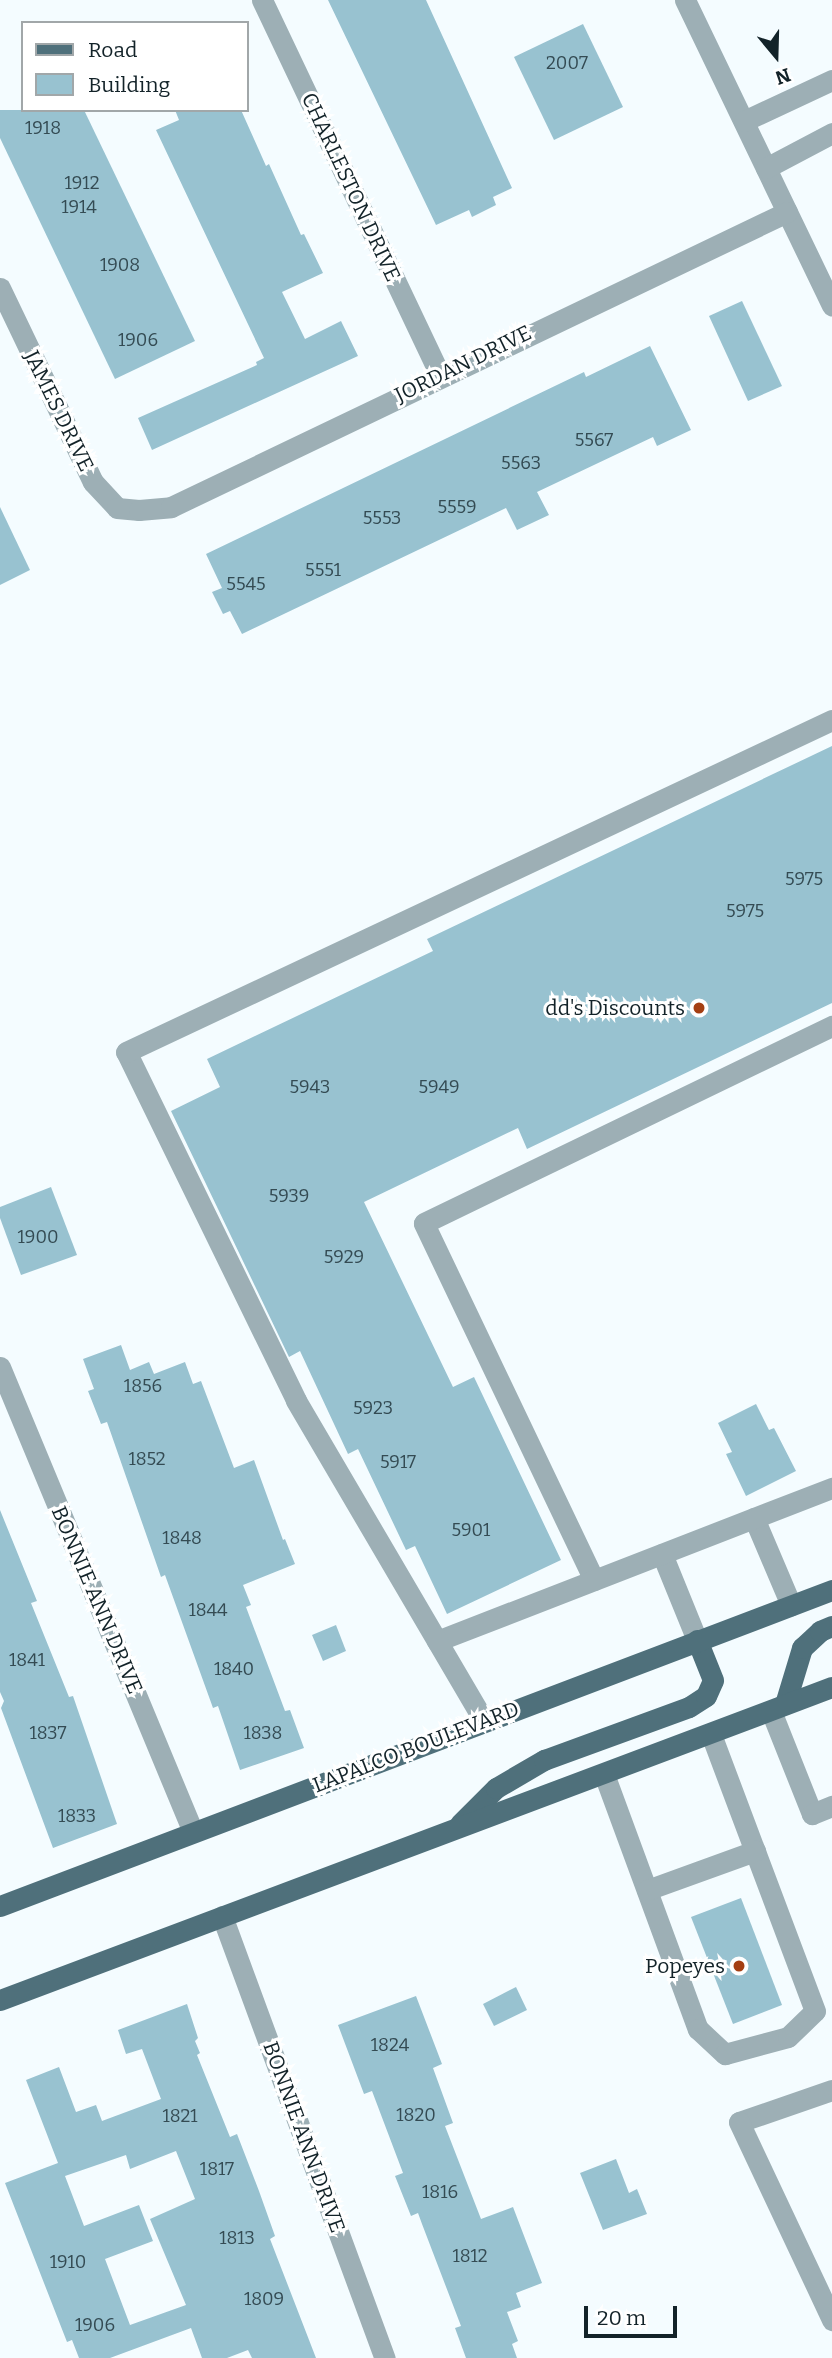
<!DOCTYPE html>
<html>
<head>
<meta charset="utf-8">
<style>
	body { margin:0 }
	#map { position:relative; width:832px; height:2358px; overflow:hidden; background:#f4fcff; font-family:Bitter,serif }
	div>[style] { position:absolute }
	.building>* { inset:0; background:#98c2d0 }
	.minor>* { height:21px; margin:-10.5px; padding:0 10.5px; transform-origin:10.5px; border-radius:10.5px; background:#9dafb5 }
	.major>* { height:21px; margin:-10.5px; padding:0 10.5px; transform-origin:10.5px; border-radius:10.5px; background:#4f707b }
	.dots>* { width:19px; height:19px; translate:-50% -50%; box-sizing:border-box; border:4px solid #fff; border-radius:50% }
	span { translate:-50% -50%; white-space:nowrap; text-align:center; line-height:1.15; -webkit-text-stroke:6px #fff; paint-order:stroke }
	.number-label { font-size:18px; color:#344b53 }
	.number-label span { -webkit-text-stroke-width:0 }
	.street-label { font-size:21px; color:#132329 }
	.poi-label { font-size:21px; color:#132329 }
	.right { translate:-100% -50%; text-align:right }
	.legend { position:absolute; left:21px; top:21px; width:228px; height:91px; box-sizing:border-box; background:#fff; border:2px solid #a1a7a9; margin:0; padding:9px 12px; list-style:none; font-size:21px; color:#132329 }
	.legend li { display:flex; align-items:center; gap:14px; height:35px }
	.legend b { width:35px; border:2px solid #a1a7a9 }
	.north { position:absolute; left:741px; top:21px; width:70px; height:70px; -webkit-text-stroke:5px #fff; paint-order:stroke; rotate:161deg; font-size:19px; font-weight:700; line-height:28px; text-align:center; color:#132329 }
	.north::after { content:''; display:block; margin:auto; width:24px; height:32px; background:#132329; clip-path:polygon(50% 0,100% 100%,50% 72%,0 100%) }
	.scale { position:absolute; left:584px; top:2306px; width:93px; height:32px; box-sizing:border-box; border:4px solid #132329; border-top:0; padding-left:9px; font-size:21px; line-height:24px; white-space:nowrap; color:#132329; -webkit-text-stroke:5px #fff; paint-order:stroke }
</style>
</head>
<body>
<div id="map">
	<div class="building">
		<i style="clip-path:polygon(328px 0,426px 0,512px 188px,493px 197px,496px 205px,472px 217px,469px 210px,436px 225px)"></i>
		<i style="clip-path:polygon(583px 24px,623px 107px,554px 140px,514px 57px)"></i>
		<i style="clip-path:polygon(0 110px,84px 110px,195px 341px,115px 379px,0 138px)"></i>
		<i style="clip-path:polygon(175px 110px,241px 110px,266px 166px,269px 164px,301px 235px,304px 234px,323px 273px,282px 292px,305px 339px,341px 321px,358px 356px,152px 450px,138px 418px,257px 365px,256px 362px,264px 358px,156px 130px,179px 120px)"></i>
		<i style="clip-path:polygon(742px 301px,782px 386px,748px 401px,709px 316px)"></i>
		<i style="clip-path:polygon(650px 346px,691px 430px,657px 446px,653px 437px,537px 492px,549px 515px,517px 530px,506px 508px,242px 634px,230px 611px,223px 614px,212px 592px,222px 588px,206px 554px,584px 372px,586px 377px)"></i>
		<i style="clip-path:polygon(0 507px,30px 570px,0 585px)"></i>
		<i style="clip-path:polygon(832px 746px,832px 1003px,527px 1149px,518px 1128px,364px 1202px,453px 1387px,474px 1377px,561px 1560px,447px 1614px,415px 1546px,406px 1550px,358px 1449px,348px 1454px,300px 1351px,289px 1357px,171px 1111px,220px 1087px,207px 1059px,433px 951px,427px 939px)"></i>
		<i style="clip-path:polygon(51px 1187px,77px 1255px,21px 1275px,0 1218px,0 1207px)"></i>
		<i style="clip-path:polygon(121px 1345px,130px 1370px,149px 1362px,154px 1374px,185px 1362px,193px 1384px,201px 1381px,234px 1468px,254px 1460px,283px 1540px,285px 1539px,295px 1564px,243px 1585px,251px 1605px,246px 1607px,285px 1711px,290px 1710px,304px 1748px,240px 1770px,218px 1706px,213px 1708px,165px 1575px,161px 1577px,107px 1422px,101px 1424px,88px 1391px,94px 1389px,83px 1359px)"></i>
		<i style="clip-path:polygon(756px 1404px,769px 1430px,774px 1428px,796px 1471px,746px 1496px,726px 1454px,732px 1452px,718px 1423px)"></i>
		<i style="clip-path:polygon(0 1510px,37px 1601px,31px 1603px,69px 1697px,73px 1696px,117px 1824px,53px 1848px,1px 1708px,4px 1701px,0 1692px)"></i>
		<i style="clip-path:polygon(336px 1625px,346px 1651px,323px 1661px,312px 1635px)"></i>
		<i style="clip-path:polygon(741px 1898px,782px 2005px,733px 2024px,691px 1917px)"></i>
		<i style="clip-path:polygon(516px 1987px,527px 2010px,494px 2026px,483px 2004px)"></i>
		<i style="clip-path:polygon(416px 1996px,442px 2064px,433px 2068px,453px 2123px,445px 2126px,481px 2219px,513px 2207px,542px 2283px,516px 2293px,521px 2307px,507px 2312px,518px 2341px,512px 2344px,517px 2358px,466px 2358px,455px 2328px,461px 2326px,422px 2224px,418px 2213px,411px 2216px,395px 2176px,403px 2173px,372px 2091px,364px 2094px,338px 2025px)"></i>
		<i style="clip-path:polygon(evenodd,187px 2004px,198px 2038px,195px 2041px,200px 2053px,197px 2055px,230px 2137px,237px 2134px,259px 2191px,275px 2236px,270px 2239px,316px 2358px,252px 2358px,248px 2350px,227px 2358px,202px 2358px,191px 2328px,110px 2358px,79px 2358px,72px 2340px,67px 2342px,5px 2183px,58px 2163px,26px 2080px,59px 2067px,76px 2112px,96px 2105px,102px 2121px,161px 2099px,142px 2049px,126px 2054px,118px 2030px,187px 2004px,176px 2151px,195px 2199px,150px 2219px,186px 2305px,130px 2325px,105px 2259px,153px 2241px,139px 2205px,84px 2226px,65px 2176px,126px 2155px,130px 2169px,176px 2151px)"></i>
		<i style="clip-path:polygon(616px 2159px,629px 2193px,637px 2189px,647px 2214px,603px 2230px,580px 2173px)"></i>
	</div>
	<div class="minor">
		<i style="left:262px;top:0;width:415px;rotate:64.6deg"></i>
		<i style="left:685px;top:0;width:339px;rotate:64.3deg"></i>
		<i style="left:744px;top:121px;width:97px;rotate:-25deg"></i>
		<i style="left:766px;top:168px;width:75px;rotate:-27.9deg"></i>
		<i style="left:0;top:288px;width:215px;rotate:64.4deg"></i>
		<i style="left:93px;top:482px;width:35px;rotate:47deg"></i>
		<i style="left:117px;top:508px;width:22px;rotate:5deg"></i>
		<i style="left:139px;top:510px;width:32px;rotate:-5deg"></i>
		<i style="left:171px;top:507px;width:683px;rotate:-25.59deg"></i>
		<i style="left:0;top:1367px;width:503px;rotate:67.46deg"></i>
		<i style="left:754px;top:1518px;width:95px;rotate:67deg"></i>
		<i style="left:662px;top:1554px;width:93px;rotate:67.9deg"></i>
		<i style="left:594px;top:1580px;width:395px;rotate:-115.5deg"></i>
		<i style="left:424px;top:1223px;width:453px;rotate:-25.8deg"></i>
		<i style="left:437px;top:1641px;width:424px;rotate:-21.2deg"></i>
		<i style="left:771px;top:1711px;width:111px;rotate:68.3deg"></i>
		<i style="left:812px;top:1814px;width:22px;rotate:-22deg"></i>
		<i style="left:484px;top:1721px;width:372px;rotate:-120.4deg"></i>
		<i style="left:296px;top:1400px;width:387px;rotate:-116deg"></i>
		<i style="left:126px;top:1052px;width:780px;rotate:-25.19deg"></i>
		<i style="left:604px;top:1774px;width:272px;rotate:69.8deg"></i>
		<i style="left:698px;top:2029px;width:37px;rotate:43deg"></i>
		<i style="left:725px;top:2054px;width:65px;rotate:-15.1deg"></i>
		<i style="left:788px;top:2037px;width:37px;rotate:-44deg"></i>
		<i style="left:815px;top:2011px;width:296px;rotate:-110.6deg"></i>
		<i style="left:647px;top:1890px;width:115px;rotate:-19.9deg"></i>
		<i style="left:222px;top:1916px;width:471px;rotate:69.8deg"></i>
		<i style="left:832px;top:2090px;width:98px;rotate:161deg"></i>
		<i style="left:739px;top:2122px;width:219px;rotate:64.8deg"></i>
	</div>
	<div class="major">
		<i style="left:785px;top:1704px;width:59px;rotate:-73.1deg"></i>
		<i style="left:802px;top:1648px;width:25px;rotate:-43deg"></i>
		<i style="left:820px;top:1631px;width:13px;rotate:-23deg"></i>
		<i style="left:460px;top:1824px;width:51px;rotate:-45deg"></i>
		<i style="left:496px;top:1788px;width:56px;rotate:-30.3deg"></i>
		<i style="left:544px;top:1760px;width:154px;rotate:-20.1deg"></i>
		<i style="left:689px;top:1707px;width:20px;rotate:-33deg"></i>
		<i style="left:706px;top:1696px;width:17px;rotate:-66deg"></i>
		<i style="left:713px;top:1680px;width:43px;rotate:-111.8deg"></i>
		<i style="left:0;top:1906px;width:890px;rotate:-20.8deg"></i>
		<i style="left:0;top:2000px;width:889px;rotate:-20.62deg"></i>
	</div>
	<div class="dots">
		<i style="left:699px;top:1008px;background:#a43f13"></i>
		<i style="left:739px;top:1966px;background:#a43f13"></i>
	</div>
	<div class="number-label">
		<span style="left:567px;top:63px">2007</span>
		<span style="left:43px;top:128px">1918</span>
		<span style="left:82px;top:183px">1912</span>
		<span style="left:79px;top:207px">1914</span>
		<span style="left:120px;top:265px">1908</span>
		<span style="left:138px;top:340px">1906</span>
		<span style="left:594px;top:440px">5567</span>
		<span style="left:521px;top:463px">5563</span>
		<span style="left:457px;top:507px">5559</span>
		<span style="left:382px;top:518px">5553</span>
		<span style="left:323px;top:570px">5551</span>
		<span style="left:246px;top:584px">5545</span>
		<span style="left:804px;top:879px">5975</span>
		<span style="left:745px;top:911px">5975</span>
		<span style="left:310px;top:1087px">5943</span>
		<span style="left:439px;top:1087px">5949</span>
		<span style="left:289px;top:1196px">5939</span>
		<span style="left:38px;top:1237px">1900</span>
		<span style="left:344px;top:1257px">5929</span>
		<span style="left:143px;top:1386px">1856</span>
		<span style="left:373px;top:1408px">5923</span>
		<span style="left:147px;top:1459px">1852</span>
		<span style="left:398px;top:1462px">5917</span>
		<span style="left:471px;top:1530px">5901</span>
		<span style="left:182px;top:1538px">1848</span>
		<span style="left:208px;top:1610px">1844</span>
		<span style="left:27px;top:1660px">1841</span>
		<span style="left:234px;top:1669px">1840</span>
		<span style="left:48px;top:1733px">1837</span>
		<span style="left:263px;top:1733px">1838</span>
		<span style="left:77px;top:1816px">1833</span>
		<span style="left:390px;top:2045px">1824</span>
		<span style="left:416px;top:2115px">1820</span>
		<span style="left:180px;top:2116px">1821</span>
		<span style="left:217px;top:2169px">1817</span>
		<span style="left:440px;top:2192px">1816</span>
		<span style="left:237px;top:2238px">1813</span>
		<span style="left:470px;top:2256px">1812</span>
		<span style="left:68px;top:2262px">1910</span>
		<span style="left:264px;top:2299px">1809</span>
		<span style="left:95px;top:2325px">1906</span>
	</div>
	<div class="street-label">
		<span style="left:351px;top:187px;rotate:65deg">CHARLESTON DRIVE</span>
		<span style="left:463px;top:364px;rotate:-26deg">JORDAN DRIVE</span>
		<span style="left:59px;top:411px;rotate:64deg">JAMES DRIVE</span>
		<span style="left:97px;top:1600px;rotate:67deg">BONNIE ANN DRIVE</span>
		<span style="left:416px;top:1747px;rotate:-21deg">LAPALCO BOULEVARD</span>
		<span style="left:304px;top:2137px;rotate:70deg">BONNIE ANN DRIVE</span>
	</div>
	<div class="poi-label">
		<span class="right" style="left:685px;top:1008px">dd's Discounts</span>
		<span class="right" style="left:725px;top:1966px">Popeyes</span>
	</div>
	<ul class="legend">
	<li><b style="height:9px;background:#4f707b"></b>Road</li>
	<li><b style="height:19px;background:#98c2d0"></b>Building</li>
	</ul>
	<div class="north">N</div>
	<div class="scale">20 m</div>
</div>
</body>
</html>
